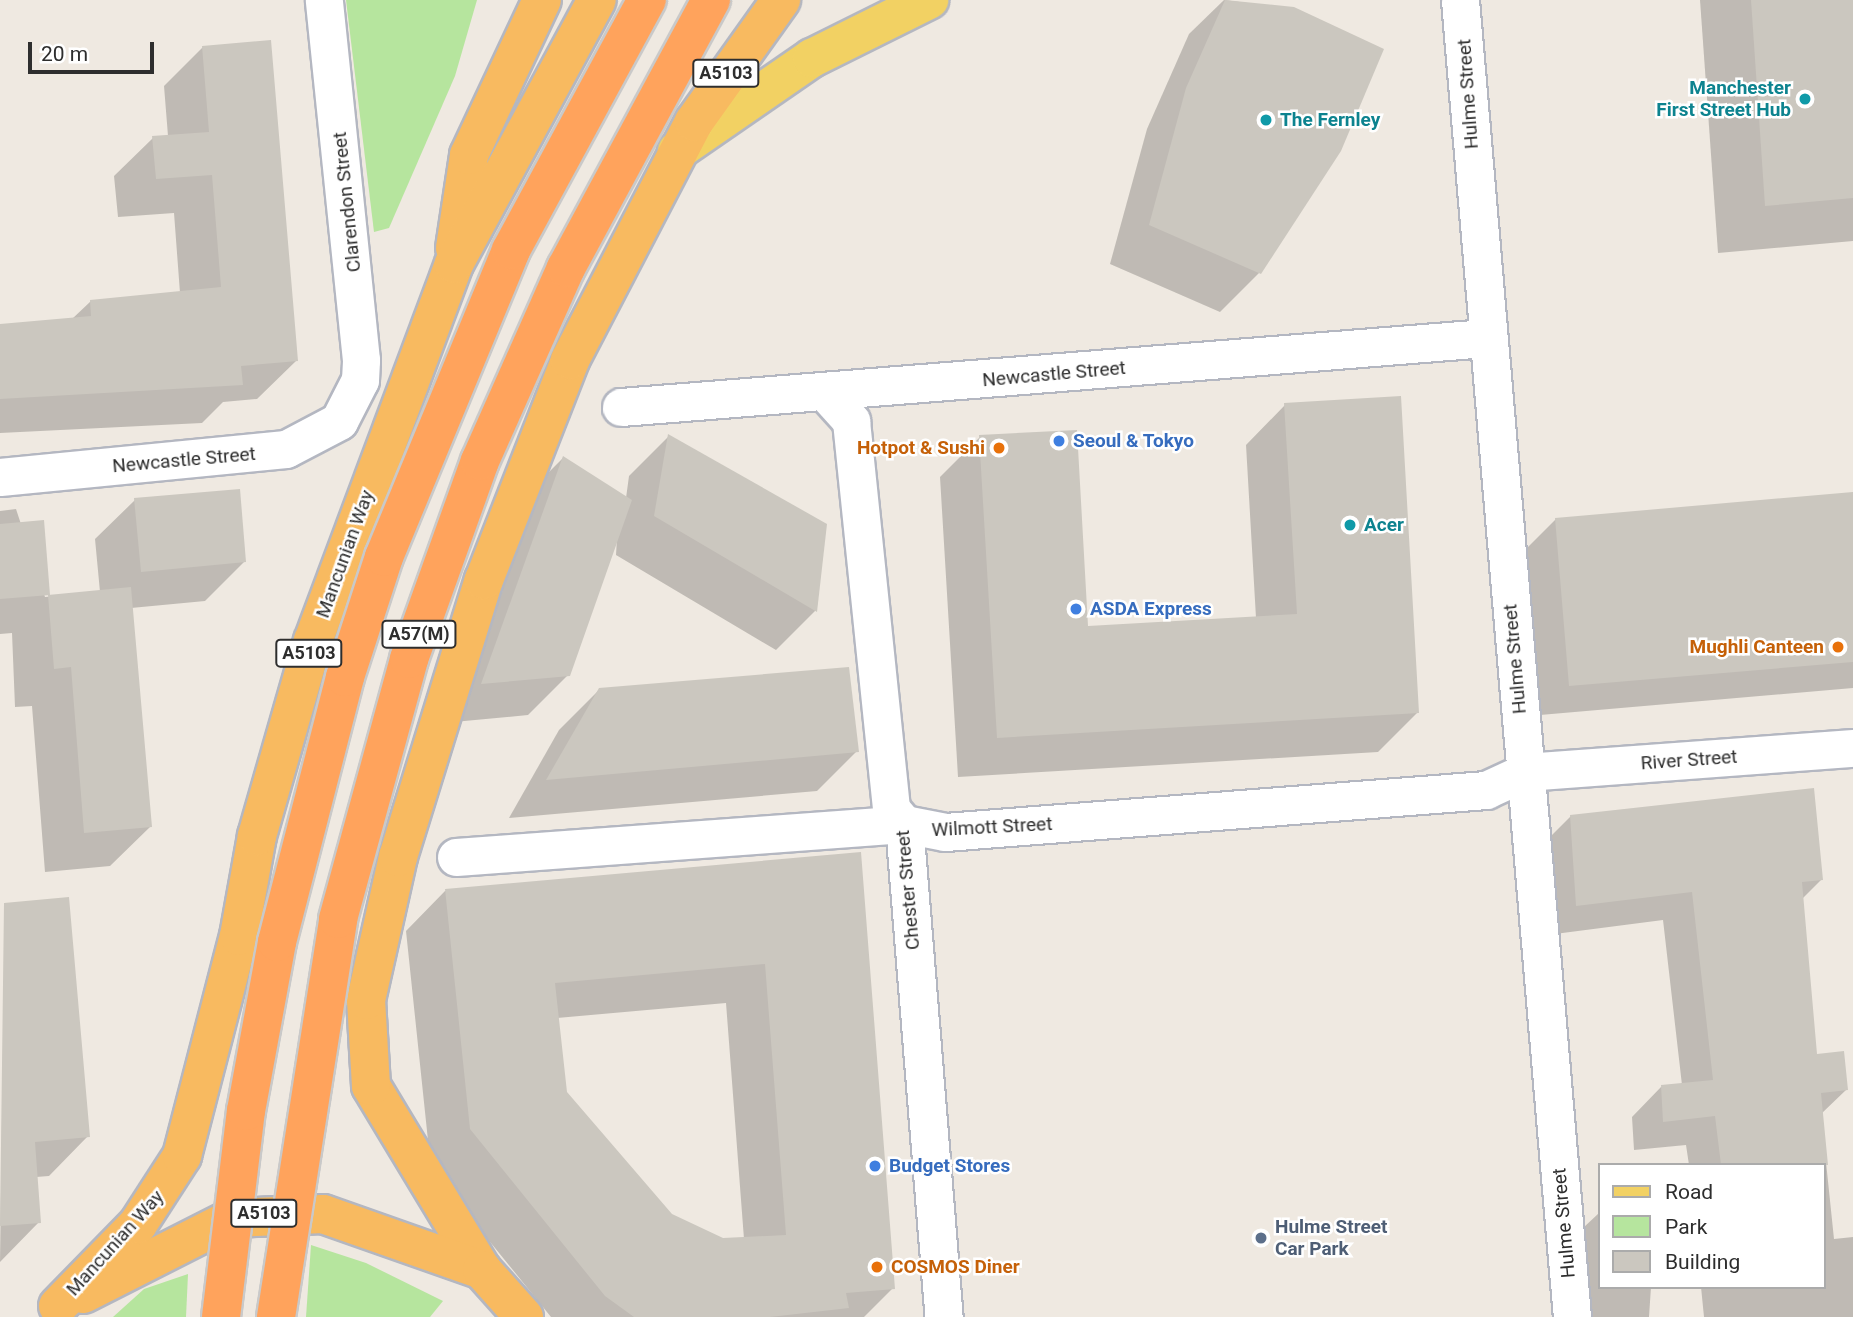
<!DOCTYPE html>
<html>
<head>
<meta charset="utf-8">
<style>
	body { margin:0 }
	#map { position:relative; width:1853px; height:1317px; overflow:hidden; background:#efe9e1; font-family:Roboto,sans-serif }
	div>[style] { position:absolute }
	.green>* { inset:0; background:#b6e59e }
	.shadow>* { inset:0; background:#0003 }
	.building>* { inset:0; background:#cbc7bf }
	.roads { filter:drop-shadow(2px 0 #b4b7c1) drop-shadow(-2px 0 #b4b7c1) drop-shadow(0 2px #b4b7c1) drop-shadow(0 -2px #b4b7c1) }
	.minor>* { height:37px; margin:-18.5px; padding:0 18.5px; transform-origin:18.5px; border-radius:18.5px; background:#fff }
	.primary>* { height:38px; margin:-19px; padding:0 19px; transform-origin:19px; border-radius:19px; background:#f2d163 }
	.trunk>* { height:38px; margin:-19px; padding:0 19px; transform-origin:19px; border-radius:19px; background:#f8ba60 }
	.bridges { filter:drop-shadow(2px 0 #c9c9c9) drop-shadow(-2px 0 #c9c9c9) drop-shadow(0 2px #c9c9c9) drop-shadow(0 -2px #c9c9c9) }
	.motorway-bridge>* { height:38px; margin:-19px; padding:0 19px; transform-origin:19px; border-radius:19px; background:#ffa35c }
	.dots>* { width:19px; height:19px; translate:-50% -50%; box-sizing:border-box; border:4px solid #fff; border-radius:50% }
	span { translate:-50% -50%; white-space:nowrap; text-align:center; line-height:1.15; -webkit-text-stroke:5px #fff; paint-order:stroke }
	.shield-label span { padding:2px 5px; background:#fff; border:2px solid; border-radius:5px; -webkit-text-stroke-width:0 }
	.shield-label { font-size:18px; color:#2e2e2e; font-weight:700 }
	.culture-label { font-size:19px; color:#0d838f; font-weight:700 }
	.right { translate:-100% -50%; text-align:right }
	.left { translate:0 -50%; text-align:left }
	.street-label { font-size:19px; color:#2e2e2e }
	.shop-label { font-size:19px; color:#366cbe; font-weight:700 }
	.food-label { font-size:19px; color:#c56008; font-weight:700 }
	.service-label { font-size:19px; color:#4e5e75; font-weight:700 }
	.legend { position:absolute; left:1598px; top:1163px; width:228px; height:126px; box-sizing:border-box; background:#fff; border:2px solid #ababab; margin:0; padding:9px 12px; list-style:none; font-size:21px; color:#2e2e2e }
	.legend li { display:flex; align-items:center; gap:14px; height:35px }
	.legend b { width:35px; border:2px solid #ababab }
	.scale { position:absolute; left:28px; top:42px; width:126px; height:32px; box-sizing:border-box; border:4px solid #2e2e2e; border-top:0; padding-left:9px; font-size:21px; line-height:24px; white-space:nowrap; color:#2e2e2e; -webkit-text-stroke:5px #fff; paint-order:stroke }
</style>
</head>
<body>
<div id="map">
	<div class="green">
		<i style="clip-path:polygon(346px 0,477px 0,455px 76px,389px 228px,374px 232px)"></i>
		<i style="clip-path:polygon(311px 1245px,366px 1263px,443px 1301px,430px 1317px,306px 1317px)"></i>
		<i style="clip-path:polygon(188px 1274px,186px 1317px,113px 1317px,144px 1289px)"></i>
	</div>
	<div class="shadow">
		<i style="clip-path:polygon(1224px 0,1293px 9px,1260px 272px,1220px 312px,1110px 264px,1147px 129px,1189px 34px)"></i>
		<i style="clip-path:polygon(1700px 0,1853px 0,1853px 241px,1718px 253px)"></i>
		<i style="clip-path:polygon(203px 47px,296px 361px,257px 399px,223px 402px,202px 423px,0 433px,0 326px,72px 319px,91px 301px,180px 293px,174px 213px,118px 217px,114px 176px,153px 138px,168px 136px,164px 86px)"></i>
		<i style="clip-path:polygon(1285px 405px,1418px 712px,1378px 752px,958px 777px,940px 477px,980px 437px,1087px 628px,1256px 618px,1246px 445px)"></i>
		<i style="clip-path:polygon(669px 436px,826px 525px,815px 611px,776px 650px,616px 555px,617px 538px,568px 675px,528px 715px,443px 723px,524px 497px,563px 458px,626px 498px,629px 476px)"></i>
		<i style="clip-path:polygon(1853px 494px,1853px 688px,1540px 715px,1526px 549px,1556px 519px)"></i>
		<i style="clip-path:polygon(135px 500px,244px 562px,205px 601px,131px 608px,150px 827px,110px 866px,45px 872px,32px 706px,15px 707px,12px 633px,0 634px,0 511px,16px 509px,45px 597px,100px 592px,95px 539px)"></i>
		<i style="clip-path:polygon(599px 690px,857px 751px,817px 791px,509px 818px,559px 730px)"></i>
		<i style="clip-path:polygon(1571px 816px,1822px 879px,1802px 899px,1816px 1056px,1846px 1090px,1821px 1114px,1834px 1239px,1853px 1237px,1853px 1317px,1704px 1317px,1701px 1287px,1823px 1287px,1823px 1165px,1689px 1165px,1686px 1145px,1634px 1150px,1632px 1117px,1661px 1087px,1682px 1085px,1663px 920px,1547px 935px,1541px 846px)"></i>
		<i style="clip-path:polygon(evenodd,860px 854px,893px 1288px,864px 1317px,551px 1317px,431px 1169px,406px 931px,445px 891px,860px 854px,726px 1003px,744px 1239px,723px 1239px,671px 1215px,565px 1093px,557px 1018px,726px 1003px)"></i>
		<i style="clip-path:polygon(5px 904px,88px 1136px,49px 1176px,36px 1177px,39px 1222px,0 1262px)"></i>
		<i style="clip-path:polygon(1599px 1213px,1599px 1287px,1651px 1287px,1649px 1317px,1592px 1317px,1583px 1228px)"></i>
	</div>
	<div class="building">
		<i style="clip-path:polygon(1225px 0,1294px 7px,1384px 49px,1341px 151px,1261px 274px,1149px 225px,1186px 88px)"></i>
		<i style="clip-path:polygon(1751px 0,1853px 0,1853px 198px,1765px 206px)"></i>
		<i style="clip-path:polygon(271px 40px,298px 361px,241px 366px,243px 385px,0 399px,0 324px,91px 316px,90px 300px,221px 287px,212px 175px,156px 179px,152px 136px,209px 132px,202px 46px)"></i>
		<i style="clip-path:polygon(1401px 396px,1419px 713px,997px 738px,979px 435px,1077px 430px,1088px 626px,1297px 614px,1284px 403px)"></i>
		<i style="clip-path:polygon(668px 434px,827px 524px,817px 612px,654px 516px)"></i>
		<i style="clip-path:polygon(563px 456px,632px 500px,570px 676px,481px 684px)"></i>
		<i style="clip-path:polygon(240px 489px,246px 562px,141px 572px,134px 498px)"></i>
		<i style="clip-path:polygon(1853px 492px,1853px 662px,1569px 686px,1555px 518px)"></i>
		<i style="clip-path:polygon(44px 520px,50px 595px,0 599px,0 524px)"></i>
		<i style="clip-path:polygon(131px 587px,152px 827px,84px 833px,71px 667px,54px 669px,48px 595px)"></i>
		<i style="clip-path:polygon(849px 667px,859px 752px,546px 780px,599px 688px)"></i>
		<i style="clip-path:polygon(1814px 788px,1823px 880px,1802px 882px,1817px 1054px,1844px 1051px,1848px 1090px,1821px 1093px,1828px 1165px,1721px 1165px,1715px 1116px,1663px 1122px,1661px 1085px,1713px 1080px,1692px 892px,1576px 906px,1570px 815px)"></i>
		<i style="clip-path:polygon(evenodd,861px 852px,895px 1289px,846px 1293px,849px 1308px,770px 1317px,634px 1317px,605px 1296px,470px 1129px,445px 889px,861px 852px,765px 964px,786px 1235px,723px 1238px,672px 1214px,567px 1092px,555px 983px,765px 964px)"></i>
		<i style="clip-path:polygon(69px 897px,90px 1137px,35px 1142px,41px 1223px,0 1226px,4px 903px)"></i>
	</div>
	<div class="roads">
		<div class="minor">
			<i style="left:1460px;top:0;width:1322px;rotate:85.14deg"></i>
			<i style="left:826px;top:393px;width:38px;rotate:48deg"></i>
			<i style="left:851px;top:421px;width:390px;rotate:84.1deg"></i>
			<i style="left:891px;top:809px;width:20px;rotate:49deg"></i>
			<i style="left:904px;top:824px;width:495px;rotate:85.4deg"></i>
			<i style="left:621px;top:407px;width:869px;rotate:-4.56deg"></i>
			<i style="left:0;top:477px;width:287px;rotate:-5.6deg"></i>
			<i style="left:286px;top:449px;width:60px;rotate:-27.8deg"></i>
			<i style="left:339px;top:421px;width:46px;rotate:-62.9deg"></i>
			<i style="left:360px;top:380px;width:20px;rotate:-87deg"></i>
			<i style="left:361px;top:360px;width:362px;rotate:-95.9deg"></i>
			<i style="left:456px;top:857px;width:449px;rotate:-4.2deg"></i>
			<i style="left:904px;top:824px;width:42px;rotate:11deg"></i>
			<i style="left:945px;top:832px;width:543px;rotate:-4.44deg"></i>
			<i style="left:1486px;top:790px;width:43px;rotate:-24.8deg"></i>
			<i style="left:1525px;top:772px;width:329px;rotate:-4.2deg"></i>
		</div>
		<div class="primary">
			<i style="left:677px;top:151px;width:164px;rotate:-34.6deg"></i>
			<i style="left:812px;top:58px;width:131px;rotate:-26.4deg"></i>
		</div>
		<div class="trunk">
			<i style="left:455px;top:248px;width:94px;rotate:-81.4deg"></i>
			<i style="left:469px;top:155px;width:171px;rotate:-64.8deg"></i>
			<i style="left:482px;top:1270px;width:215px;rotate:-121.1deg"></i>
			<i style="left:371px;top:1086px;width:86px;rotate:-93.3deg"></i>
			<i style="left:366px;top:1000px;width:147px;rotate:-77.4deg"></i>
			<i style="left:398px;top:857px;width:290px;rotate:-72.8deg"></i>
			<i style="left:484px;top:580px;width:236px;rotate:-68.6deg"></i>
			<i style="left:570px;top:360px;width:268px;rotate:-62.5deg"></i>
			<i style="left:694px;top:122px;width:150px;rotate:-54.5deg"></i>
			<i style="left:83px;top:1294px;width:168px;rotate:-26.9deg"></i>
			<i style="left:233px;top:1218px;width:90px;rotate:-2.5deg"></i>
			<i style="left:323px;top:1214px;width:169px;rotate:19.4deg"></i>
			<i style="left:482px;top:1270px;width:63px;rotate:48.2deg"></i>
			<i style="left:58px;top:1306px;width:115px;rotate:-45.7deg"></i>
			<i style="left:138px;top:1224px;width:81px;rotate:-57.1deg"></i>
			<i style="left:182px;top:1156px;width:227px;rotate:-75.5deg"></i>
			<i style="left:239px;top:936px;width:102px;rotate:-79.8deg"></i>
			<i style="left:257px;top:836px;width:203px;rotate:-74deg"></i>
			<i style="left:313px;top:641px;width:403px;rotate:-69.5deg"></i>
			<i style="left:454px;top:264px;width:300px;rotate:-61.6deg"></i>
		</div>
	</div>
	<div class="bridges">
		<div class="motorway-bridge">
			<i style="left:221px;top:1317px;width:208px;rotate:-83.1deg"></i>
			<i style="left:246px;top:1111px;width:172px;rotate:-79.6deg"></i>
			<i style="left:277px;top:942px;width:274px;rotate:-75.6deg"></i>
			<i style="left:345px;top:677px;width:126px;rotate:-72deg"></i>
			<i style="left:384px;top:557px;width:332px;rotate:-67.5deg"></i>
			<i style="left:511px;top:250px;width:285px;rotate:-61.5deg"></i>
			<i style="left:276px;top:1317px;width:403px;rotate:-81.1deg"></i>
			<i style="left:338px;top:919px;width:270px;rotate:-74.7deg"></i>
			<i style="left:409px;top:659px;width:210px;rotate:-70.3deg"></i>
			<i style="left:480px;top:461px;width:211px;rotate:-66deg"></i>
			<i style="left:566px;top:268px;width:305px;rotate:-61.6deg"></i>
		</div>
	</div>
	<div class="dots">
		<i style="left:1805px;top:99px;background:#0f9aa8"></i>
		<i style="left:1266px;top:120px;background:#0f9aa8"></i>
		<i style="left:1059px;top:441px;background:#3f7fe0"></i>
		<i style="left:999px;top:448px;background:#e8710a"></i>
		<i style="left:1350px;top:525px;background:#0f9aa8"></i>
		<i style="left:1076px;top:609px;background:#3f7fe0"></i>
		<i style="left:1838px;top:647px;background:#e8710a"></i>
		<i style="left:875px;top:1166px;background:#3f7fe0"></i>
		<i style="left:1261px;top:1238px;background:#5c6f8a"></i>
		<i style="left:877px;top:1267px;background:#e8710a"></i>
	</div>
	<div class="shield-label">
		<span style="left:726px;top:73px">A5103</span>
		<span style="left:419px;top:634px">A57(M)</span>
		<span style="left:309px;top:653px">A5103</span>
		<span style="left:264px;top:1213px">A5103</span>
	</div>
	<div class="culture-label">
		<span class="right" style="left:1791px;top:99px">Manchester<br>First Street Hub</span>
		<span class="left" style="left:1280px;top:120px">The Fernley</span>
		<span class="left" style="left:1364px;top:525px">Acer</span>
	</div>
	<div class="street-label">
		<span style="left:1468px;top:94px;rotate:-94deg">Hulme Street</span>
		<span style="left:347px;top:202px;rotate:-96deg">Clarendon Street</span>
		<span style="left:1054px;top:374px;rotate:-5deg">Newcastle Street</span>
		<span style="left:184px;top:460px;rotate:-5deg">Newcastle Street</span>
		<span style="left:345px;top:554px;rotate:-70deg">Mancunian Way</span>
		<span style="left:1515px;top:659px;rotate:-95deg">Hulme Street</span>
		<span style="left:1689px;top:760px;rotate:-4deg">River Street</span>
		<span style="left:992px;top:827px;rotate:-3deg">Wilmott Street</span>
		<span style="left:908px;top:890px;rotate:-95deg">Chester Street</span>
		<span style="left:1564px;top:1223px;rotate:-95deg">Hulme Street</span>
		<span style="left:115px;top:1243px;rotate:-48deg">Mancunian Way</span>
	</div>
	<div class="shop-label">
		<span class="left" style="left:1073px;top:441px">Seoul &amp; Tokyo</span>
		<span class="left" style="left:1090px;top:609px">ASDA Express</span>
		<span class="left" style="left:889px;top:1166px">Budget Stores</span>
	</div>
	<div class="food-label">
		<span class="right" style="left:985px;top:448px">Hotpot &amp; Sushi</span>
		<span class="right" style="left:1824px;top:647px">Mughli Canteen</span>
		<span class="left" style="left:891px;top:1267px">COSMOS Diner</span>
	</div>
	<div class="service-label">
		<span class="left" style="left:1275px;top:1238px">Hulme Street<br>Car Park</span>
	</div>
	<ul class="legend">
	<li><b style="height:9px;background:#f2d163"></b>Road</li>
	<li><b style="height:19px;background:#b6e59e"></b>Park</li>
	<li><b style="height:19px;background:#cbc7bf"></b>Building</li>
	</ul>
	<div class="scale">20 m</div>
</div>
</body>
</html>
